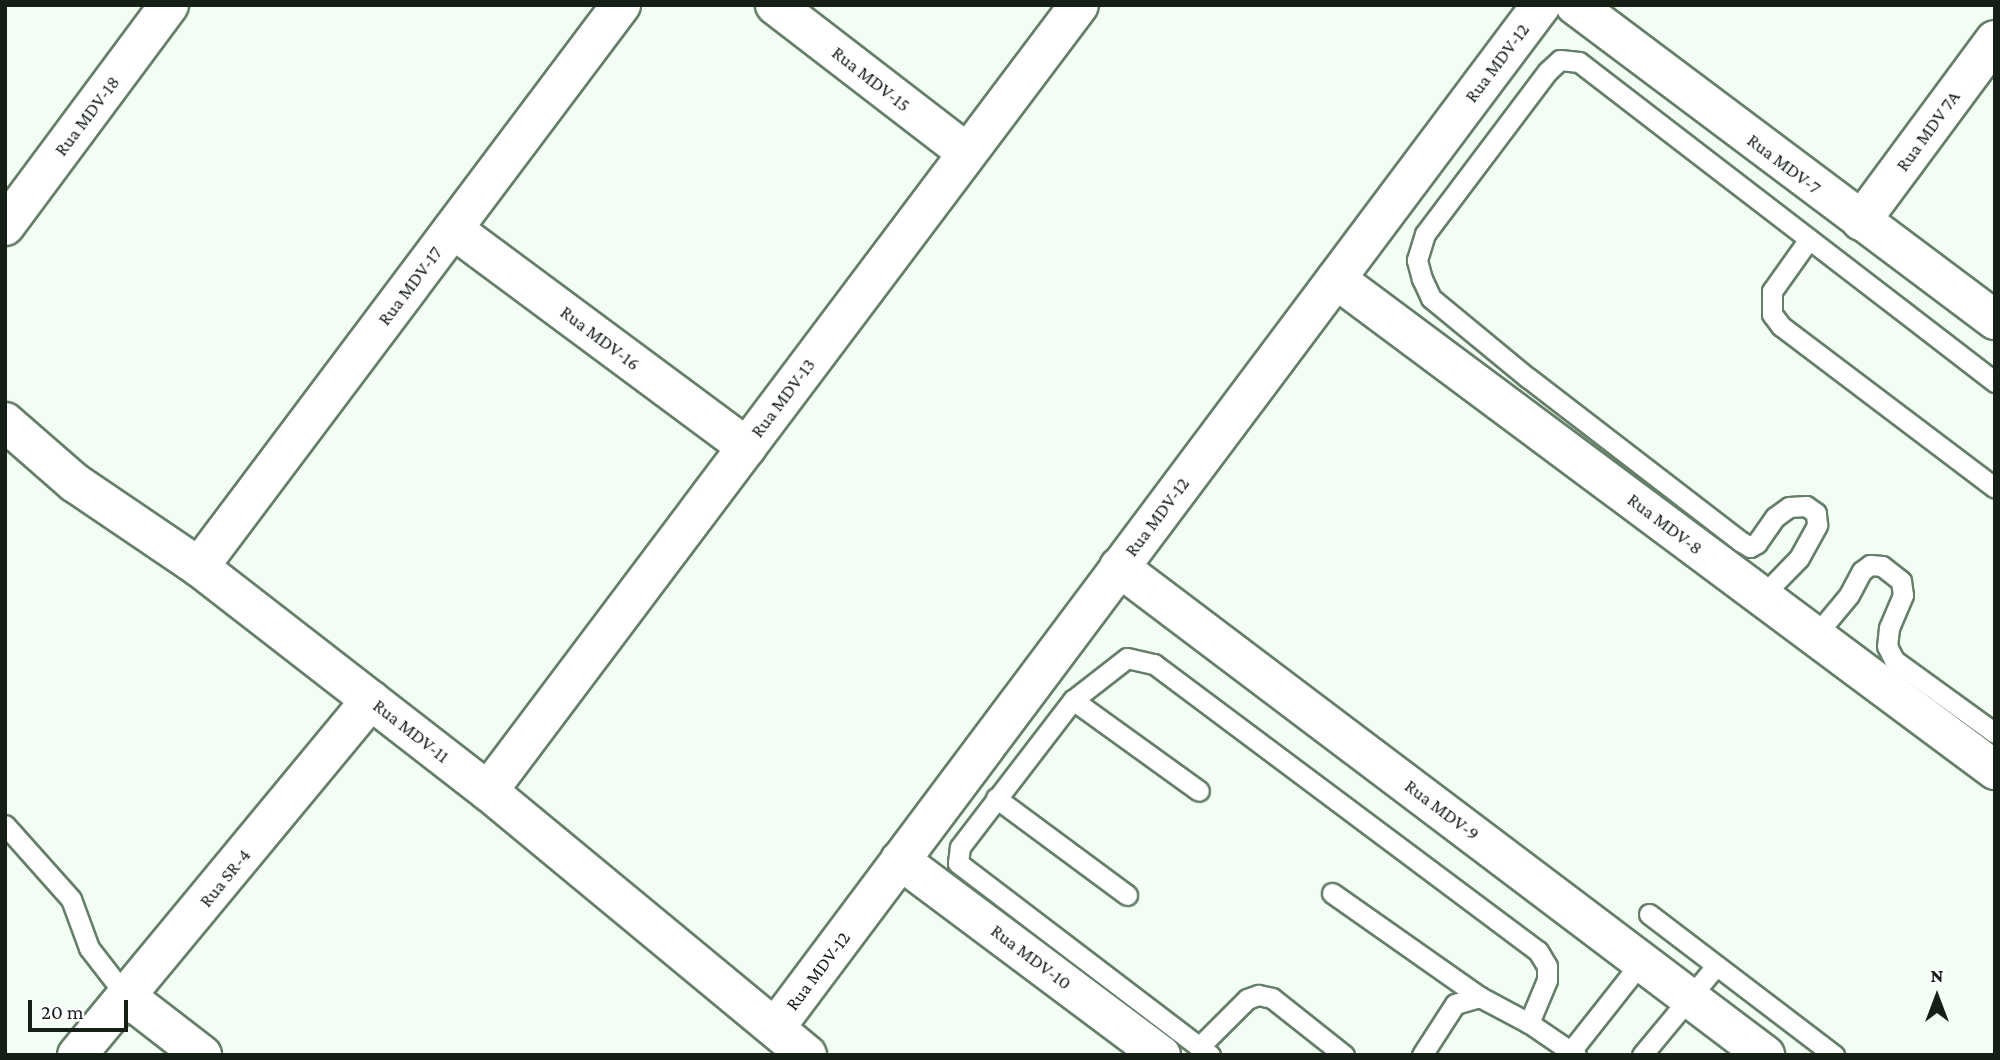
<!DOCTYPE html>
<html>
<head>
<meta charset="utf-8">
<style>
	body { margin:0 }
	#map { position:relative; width:2000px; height:1060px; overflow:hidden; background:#f2fdf3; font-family:"Crimson Pro",serif }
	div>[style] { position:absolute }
	.roads { filter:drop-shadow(2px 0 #657f69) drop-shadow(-2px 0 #657f69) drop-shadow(0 2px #657f69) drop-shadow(0 -2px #657f69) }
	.lane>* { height:19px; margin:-9.5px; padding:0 9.5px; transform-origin:9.5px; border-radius:9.5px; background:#fff }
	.street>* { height:38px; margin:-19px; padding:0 19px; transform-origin:19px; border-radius:19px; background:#fff }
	span { translate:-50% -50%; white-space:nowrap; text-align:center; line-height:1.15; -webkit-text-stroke:5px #fff; paint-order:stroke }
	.street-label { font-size:19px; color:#151f16 }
	.frame { position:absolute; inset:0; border:7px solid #151f16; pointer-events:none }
	.north { position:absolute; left:1902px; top:962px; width:70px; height:70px; -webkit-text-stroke:5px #fff; paint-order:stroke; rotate:0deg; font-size:19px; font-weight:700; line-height:28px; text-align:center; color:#151f16 }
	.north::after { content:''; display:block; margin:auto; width:24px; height:32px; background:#151f16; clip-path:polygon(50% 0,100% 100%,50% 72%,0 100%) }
	.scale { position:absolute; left:28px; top:1000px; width:100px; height:32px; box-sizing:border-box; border:4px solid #151f16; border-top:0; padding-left:9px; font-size:21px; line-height:24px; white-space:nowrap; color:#151f16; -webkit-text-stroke:5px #fff; paint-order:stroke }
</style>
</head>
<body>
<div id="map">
	<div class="roads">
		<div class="lane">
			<i style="left:1809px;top:239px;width:64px;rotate:125.4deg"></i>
			<i style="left:1772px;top:291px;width:23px;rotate:90deg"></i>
			<i style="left:1772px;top:314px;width:15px;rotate:53deg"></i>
			<i style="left:1781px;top:326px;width:268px;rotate:37.1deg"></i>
			<i style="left:1762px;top:596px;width:53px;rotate:-45.8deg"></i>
			<i style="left:1799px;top:558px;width:38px;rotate:-61deg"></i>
			<i style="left:1817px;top:525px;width:12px;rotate:-95deg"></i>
			<i style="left:1816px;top:513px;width:12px;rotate:-145deg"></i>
			<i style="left:1806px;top:506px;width:17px;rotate:177deg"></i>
			<i style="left:1789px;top:507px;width:17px;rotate:144deg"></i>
			<i style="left:1775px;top:517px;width:32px;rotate:125deg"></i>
			<i style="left:1757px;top:543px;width:8px;rotate:150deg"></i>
			<i style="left:1750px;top:547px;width:12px;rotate:-149deg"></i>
			<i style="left:1740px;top:541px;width:267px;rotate:-142.4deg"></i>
			<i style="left:1528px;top:378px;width:126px;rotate:-140.5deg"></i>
			<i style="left:1431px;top:298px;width:21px;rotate:-115deg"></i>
			<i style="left:1422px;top:279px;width:20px;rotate:-105deg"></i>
			<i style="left:1417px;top:260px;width:27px;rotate:-73deg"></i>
			<i style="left:1425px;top:234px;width:204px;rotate:-53deg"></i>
			<i style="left:1548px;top:71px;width:16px;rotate:-43deg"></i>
			<i style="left:1560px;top:60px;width:19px;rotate:6deg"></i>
			<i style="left:1579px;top:62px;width:525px;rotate:37.57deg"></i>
			<i style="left:1815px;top:636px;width:53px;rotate:-50.3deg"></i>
			<i style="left:1849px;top:595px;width:27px;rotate:-62deg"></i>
			<i style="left:1862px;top:571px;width:10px;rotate:-37deg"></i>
			<i style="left:1870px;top:565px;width:12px;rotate:5deg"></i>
			<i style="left:1882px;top:566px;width:24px;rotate:38deg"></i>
			<i style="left:1901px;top:581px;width:14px;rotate:82deg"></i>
			<i style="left:1903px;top:595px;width:36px;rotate:113deg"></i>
			<i style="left:1889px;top:628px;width:18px;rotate:96deg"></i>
			<i style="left:1887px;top:646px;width:16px;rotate:63deg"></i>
			<i style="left:1894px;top:660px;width:125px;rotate:35.9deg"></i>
			<i style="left:1073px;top:700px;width:155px;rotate:35.8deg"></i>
			<i style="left:996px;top:798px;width:163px;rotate:36.5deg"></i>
			<i style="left:5px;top:825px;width:99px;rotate:48.3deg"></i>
			<i style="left:71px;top:899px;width:52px;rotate:69.8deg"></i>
			<i style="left:89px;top:948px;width:62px;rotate:52.2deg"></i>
			<i style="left:1332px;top:893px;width:181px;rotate:35.1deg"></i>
			<i style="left:1649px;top:914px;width:233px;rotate:37.3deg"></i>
			<i style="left:1199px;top:1047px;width:68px;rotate:-45deg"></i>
			<i style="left:1247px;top:999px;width:12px;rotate:-20deg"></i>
			<i style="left:1258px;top:995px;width:14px;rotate:12deg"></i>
			<i style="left:1272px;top:998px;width:92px;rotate:38.4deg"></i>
			<i style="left:1571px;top:1051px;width:115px;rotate:-51.7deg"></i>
			<i style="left:1210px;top:1055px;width:317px;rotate:-142.7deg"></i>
			<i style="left:958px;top:863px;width:16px;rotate:-83deg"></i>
			<i style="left:960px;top:847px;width:185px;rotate:-52.5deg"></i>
			<i style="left:1073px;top:700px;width:68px;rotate:-37.9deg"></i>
			<i style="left:1127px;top:658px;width:28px;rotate:13deg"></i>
			<i style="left:1154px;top:664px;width:479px;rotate:36.8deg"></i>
			<i style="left:1538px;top:951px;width:17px;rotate:59deg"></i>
			<i style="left:1547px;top:966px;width:14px;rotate:90deg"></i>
			<i style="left:1547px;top:980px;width:47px;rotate:112.7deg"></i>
			<i style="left:1529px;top:1023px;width:57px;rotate:34.2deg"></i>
			<i style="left:1422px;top:1055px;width:61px;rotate:-57.1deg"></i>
			<i style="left:1455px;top:1004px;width:26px;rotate:-16deg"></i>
			<i style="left:1480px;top:997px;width:55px;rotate:28deg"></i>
			<i style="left:1642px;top:1055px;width:114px;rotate:-50.3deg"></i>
		</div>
		<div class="street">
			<i style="left:775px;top:5px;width:242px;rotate:37.6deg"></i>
			<i style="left:1575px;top:5px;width:525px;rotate:36.87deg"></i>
			<i style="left:1861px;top:221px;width:225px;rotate:-53.5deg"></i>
			<i style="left:5px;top:226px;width:275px;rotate:-53.4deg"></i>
			<i style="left:453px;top:229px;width:366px;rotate:36.6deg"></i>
			<i style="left:1336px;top:279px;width:822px;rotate:36.69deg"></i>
			<i style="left:5px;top:422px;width:93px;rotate:41.1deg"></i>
			<i style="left:75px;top:483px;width:150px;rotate:34.1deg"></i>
			<i style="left:199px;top:567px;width:366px;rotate:37.8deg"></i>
			<i style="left:488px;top:791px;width:414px;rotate:39.6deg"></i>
			<i style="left:199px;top:567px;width:703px;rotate:-53.1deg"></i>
			<i style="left:1119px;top:567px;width:810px;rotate:37.07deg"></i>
			<i style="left:488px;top:791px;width:983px;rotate:-53.06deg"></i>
			<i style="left:900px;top:860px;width:326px;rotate:36.8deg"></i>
			<i style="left:127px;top:997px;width:95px;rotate:37.7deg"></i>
			<i style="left:775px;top:1028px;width:1278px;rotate:-53.17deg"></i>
			<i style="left:77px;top:1055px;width:461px;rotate:-50.4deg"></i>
		</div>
	</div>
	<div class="street-label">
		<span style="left:1497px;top:63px;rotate:-53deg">Rua MDV-12</span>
		<span style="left:871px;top:79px;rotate:38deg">Rua MDV-15</span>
		<span style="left:87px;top:116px;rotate:-53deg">Rua MDV-18</span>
		<span style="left:1928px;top:131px;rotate:-54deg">Rua MDV 7A</span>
		<span style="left:1784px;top:164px;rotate:37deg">Rua MDV-7</span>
		<span style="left:410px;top:286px;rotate:-53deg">Rua MDV-17</span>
		<span style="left:600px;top:338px;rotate:37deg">Rua MDV-16</span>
		<span style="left:783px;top:398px;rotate:-53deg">Rua MDV-13</span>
		<span style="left:1157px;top:517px;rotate:-53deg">Rua MDV-12</span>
		<span style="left:1665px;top:524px;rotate:37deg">Rua MDV-8</span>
		<span style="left:411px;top:731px;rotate:38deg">Rua MDV-11</span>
		<span style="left:1442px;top:810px;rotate:37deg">Rua MDV-9</span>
		<span style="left:225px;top:878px;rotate:-51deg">Rua SR-4</span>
		<span style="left:1031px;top:957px;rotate:37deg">Rua MDV-10</span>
		<span style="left:818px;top:971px;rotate:-53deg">Rua MDV-12</span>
	</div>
	<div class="frame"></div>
	<div class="north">N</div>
	<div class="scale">20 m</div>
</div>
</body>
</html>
